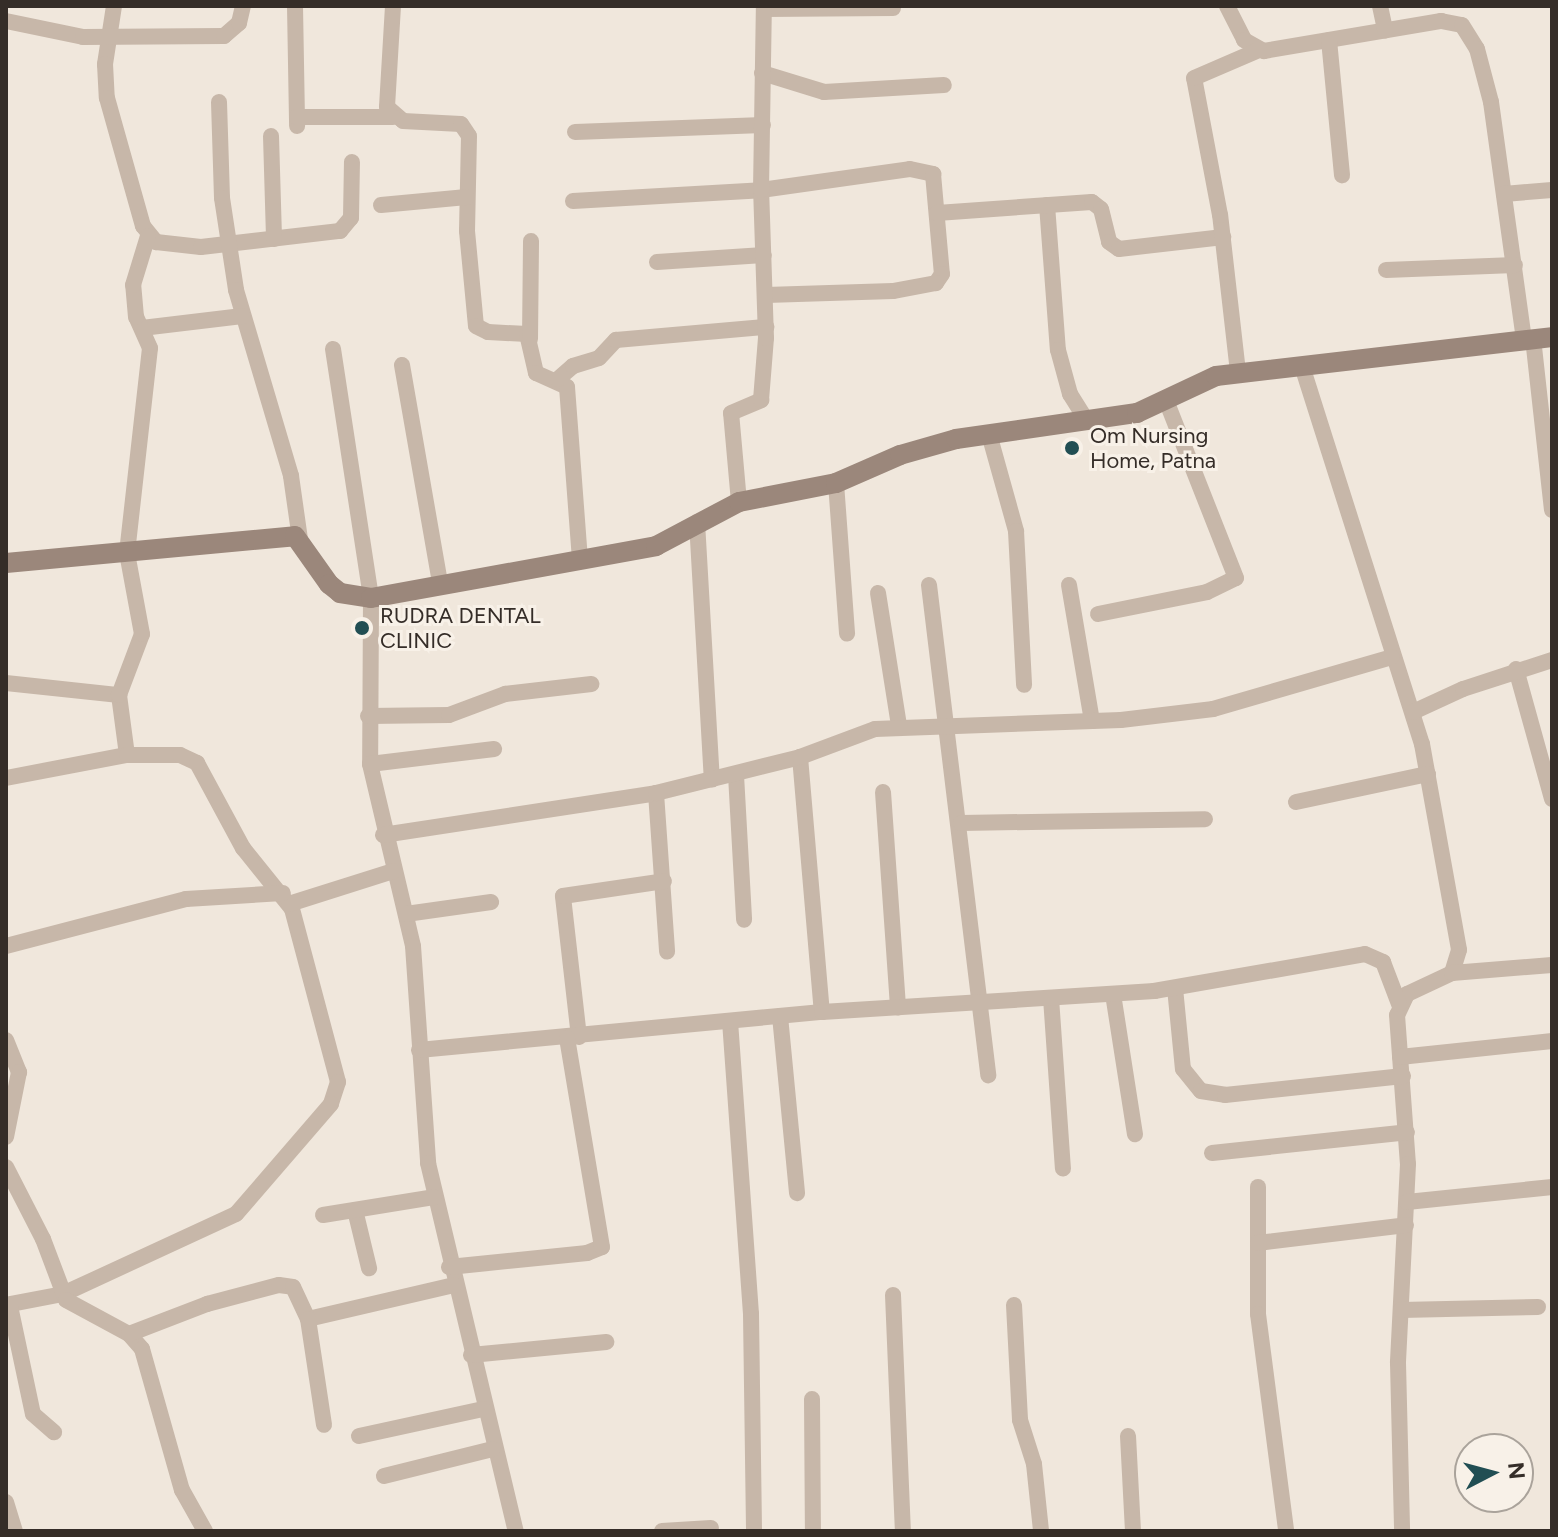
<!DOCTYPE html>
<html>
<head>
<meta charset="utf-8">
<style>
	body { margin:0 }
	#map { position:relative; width:1558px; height:1537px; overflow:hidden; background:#f0e7dc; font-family:Figtree,sans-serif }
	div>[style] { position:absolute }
	.street>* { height:16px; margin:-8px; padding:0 8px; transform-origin:8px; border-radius:8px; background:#c7b7a9 }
	.secondary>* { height:20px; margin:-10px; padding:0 10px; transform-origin:10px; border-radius:10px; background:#9b877b }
	.dots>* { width:22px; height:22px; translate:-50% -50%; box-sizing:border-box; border:4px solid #f8f1e8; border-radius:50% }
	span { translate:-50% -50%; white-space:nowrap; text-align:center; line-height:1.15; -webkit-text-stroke:6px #f8f1e8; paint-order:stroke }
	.poi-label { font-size:22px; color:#352d28 }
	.left { translate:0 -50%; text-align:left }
	.frame { position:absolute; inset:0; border:8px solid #352d28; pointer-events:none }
	.north { position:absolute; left:1454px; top:1433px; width:80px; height:80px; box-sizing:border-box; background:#f8f1e8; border:2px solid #aaa39b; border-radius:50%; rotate:84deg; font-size:22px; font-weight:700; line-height:32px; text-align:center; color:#352d28 }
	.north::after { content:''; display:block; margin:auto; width:28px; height:36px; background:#214e53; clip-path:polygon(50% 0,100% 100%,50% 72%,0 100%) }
</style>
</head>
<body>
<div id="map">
	<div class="street">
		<i style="left:114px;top:6px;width:59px;rotate:98.8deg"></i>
		<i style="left:105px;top:64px;width:34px;rotate:87deg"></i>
		<i style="left:107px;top:98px;width:133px;rotate:74.3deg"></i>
		<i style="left:143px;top:226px;width:21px;rotate:51deg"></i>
		<i style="left:156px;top:242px;width:45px;rotate:6.3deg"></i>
		<i style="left:201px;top:247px;width:140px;rotate:-6.6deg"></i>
		<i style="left:340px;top:231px;width:17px;rotate:-50deg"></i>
		<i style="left:351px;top:218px;width:56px;rotate:-89deg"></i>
		<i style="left:295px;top:6px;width:120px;rotate:89deg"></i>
		<i style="left:393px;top:6px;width:101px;rotate:93.4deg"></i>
		<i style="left:387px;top:107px;width:21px;rotate:41deg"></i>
		<i style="left:403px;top:121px;width:58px;rotate:3deg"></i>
		<i style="left:461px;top:124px;width:14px;rotate:56deg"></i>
		<i style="left:469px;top:136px;width:95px;rotate:91.2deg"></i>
		<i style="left:467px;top:231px;width:95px;rotate:84.6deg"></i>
		<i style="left:476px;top:326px;width:13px;rotate:27deg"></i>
		<i style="left:488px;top:332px;width:39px;rotate:3deg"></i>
		<i style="left:527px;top:334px;width:40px;rotate:77deg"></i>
		<i style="left:536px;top:373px;width:34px;rotate:24deg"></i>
		<i style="left:567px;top:387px;width:173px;rotate:85.7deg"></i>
		<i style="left:1227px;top:6px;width:38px;rotate:63deg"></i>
		<i style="left:1244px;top:40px;width:23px;rotate:29deg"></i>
		<i style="left:1264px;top:51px;width:180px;rotate:-9.6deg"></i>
		<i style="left:1441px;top:21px;width:21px;rotate:11deg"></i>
		<i style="left:1462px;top:25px;width:28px;rotate:58deg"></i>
		<i style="left:1477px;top:49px;width:55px;rotate:75.2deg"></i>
		<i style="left:1491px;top:102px;width:239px;rotate:82.1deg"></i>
		<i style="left:1380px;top:6px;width:25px;rotate:78deg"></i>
		<i style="left:764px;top:9px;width:129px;rotate:-0.4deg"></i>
		<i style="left:6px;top:21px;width:79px;rotate:11.7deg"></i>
		<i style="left:83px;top:37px;width:141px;rotate:-0.4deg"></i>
		<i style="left:224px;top:36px;width:20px;rotate:-41deg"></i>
		<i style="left:239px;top:23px;width:17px;rotate:-77deg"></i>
		<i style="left:1329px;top:40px;width:136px;rotate:84.5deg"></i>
		<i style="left:762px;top:73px;width:65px;rotate:17deg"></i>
		<i style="left:824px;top:92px;width:120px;rotate:-3.3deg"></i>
		<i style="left:219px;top:102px;width:96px;rotate:88.2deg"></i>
		<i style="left:222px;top:198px;width:93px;rotate:81.3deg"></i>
		<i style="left:236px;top:290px;width:194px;rotate:73.5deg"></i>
		<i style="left:291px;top:476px;width:64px;rotate:81.9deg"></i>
		<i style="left:297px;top:117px;width:96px"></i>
		<i style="left:575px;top:132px;width:188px;rotate:-2.1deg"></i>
		<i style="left:271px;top:136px;width:103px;rotate:88.3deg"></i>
		<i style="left:1504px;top:194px;width:48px;rotate:-4.8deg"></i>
		<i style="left:573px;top:201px;width:188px;rotate:-3.3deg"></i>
		<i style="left:761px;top:190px;width:150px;rotate:-8deg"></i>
		<i style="left:910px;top:169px;width:24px;rotate:12deg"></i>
		<i style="left:933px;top:174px;width:100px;rotate:84.9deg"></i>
		<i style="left:942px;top:274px;width:11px;rotate:124deg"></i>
		<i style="left:936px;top:283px;width:44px;rotate:169.5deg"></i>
		<i style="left:893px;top:291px;width:127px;rotate:178.2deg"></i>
		<i style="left:381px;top:205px;width:86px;rotate:-5.3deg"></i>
		<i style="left:1047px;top:205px;width:145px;rotate:85.7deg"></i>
		<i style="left:1058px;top:350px;width:46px;rotate:74.7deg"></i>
		<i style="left:1070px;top:394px;width:31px;rotate:58deg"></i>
		<i style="left:937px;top:213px;width:155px;rotate:-4.1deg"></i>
		<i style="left:1092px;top:202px;width:11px;rotate:38deg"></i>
		<i style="left:1101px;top:209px;width:34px;rotate:76deg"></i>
		<i style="left:1109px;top:242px;width:12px;rotate:35deg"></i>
		<i style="left:1119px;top:249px;width:105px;rotate:-6.6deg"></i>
		<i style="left:657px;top:262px;width:107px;rotate:-3.7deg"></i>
		<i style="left:1386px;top:270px;width:129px;rotate:-2.2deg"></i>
		<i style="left:142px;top:328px;width:101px;rotate:-6.8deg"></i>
		<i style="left:1533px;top:338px;width:173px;rotate:83.7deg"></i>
		<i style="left:530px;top:339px;width:98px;rotate:-89.4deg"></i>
		<i style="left:333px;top:349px;width:252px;rotate:81.3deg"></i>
		<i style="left:371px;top:598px;width:166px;rotate:90.3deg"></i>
		<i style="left:370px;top:764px;width:187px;rotate:76.7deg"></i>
		<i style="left:413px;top:946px;width:218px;rotate:86deg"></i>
		<i style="left:428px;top:1163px;width:378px;rotate:76.6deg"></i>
		<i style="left:402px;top:365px;width:221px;rotate:80.1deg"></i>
		<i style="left:1302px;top:366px;width:397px;rotate:72.4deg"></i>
		<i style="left:1422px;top:744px;width:209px;rotate:79.8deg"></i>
		<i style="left:1459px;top:950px;width:24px;rotate:107deg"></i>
		<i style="left:1452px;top:973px;width:50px;rotate:155deg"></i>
		<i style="left:1407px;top:994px;width:23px;rotate:115deg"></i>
		<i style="left:1397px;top:1015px;width:149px;rotate:85.8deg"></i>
		<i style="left:1408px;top:1164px;width:199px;rotate:92.9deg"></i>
		<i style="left:1398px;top:1363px;width:168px;rotate:88.6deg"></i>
		<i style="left:1238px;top:372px;width:158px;rotate:-96.5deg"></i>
		<i style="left:1220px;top:215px;width:139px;rotate:-100.7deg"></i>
		<i style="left:1194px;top:78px;width:71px;rotate:-23.3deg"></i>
		<i style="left:558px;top:379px;width:20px;rotate:-41deg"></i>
		<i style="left:573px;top:366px;width:27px;rotate:-17deg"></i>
		<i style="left:599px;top:358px;width:25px;rotate:-47deg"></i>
		<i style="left:616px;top:340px;width:151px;rotate:-5deg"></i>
		<i style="left:989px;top:434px;width:101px;rotate:74.4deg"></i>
		<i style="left:1016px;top:531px;width:154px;rotate:87deg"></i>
		<i style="left:836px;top:483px;width:151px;rotate:85.8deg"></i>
		<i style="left:739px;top:502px;width:89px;rotate:-95.1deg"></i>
		<i style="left:731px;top:413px;width:33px;rotate:-23deg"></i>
		<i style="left:761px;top:400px;width:62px;rotate:-85.4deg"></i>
		<i style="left:766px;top:338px;width:148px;rotate:-91.9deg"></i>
		<i style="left:761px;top:190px;width:184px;rotate:-89.1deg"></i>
		<i style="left:697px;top:522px;width:258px;rotate:86.7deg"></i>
		<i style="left:929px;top:585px;width:494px;rotate:83.1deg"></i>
		<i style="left:1069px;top:585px;width:138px;rotate:80.4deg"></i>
		<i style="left:878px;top:593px;width:134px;rotate:81deg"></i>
		<i style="left:1098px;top:614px;width:111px;rotate:-11.4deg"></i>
		<i style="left:1207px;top:592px;width:32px;rotate:-26deg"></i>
		<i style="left:1236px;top:578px;width:193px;rotate:-111.5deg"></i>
		<i style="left:1516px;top:669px;width:135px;rotate:74.5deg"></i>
		<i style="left:6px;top:683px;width:114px;rotate:6.1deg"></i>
		<i style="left:1413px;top:712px;width:55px;rotate:-24.7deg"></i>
		<i style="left:1463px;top:689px;width:94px;rotate:-18deg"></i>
		<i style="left:368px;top:716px;width:81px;rotate:-0.7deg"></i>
		<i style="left:449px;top:715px;width:60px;rotate:-20.6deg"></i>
		<i style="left:505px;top:694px;width:87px;rotate:-6.6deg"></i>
		<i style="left:127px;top:755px;width:61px;rotate:-97.6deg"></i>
		<i style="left:119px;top:695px;width:65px;rotate:-69.3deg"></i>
		<i style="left:142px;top:634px;width:82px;rotate:-100.5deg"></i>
		<i style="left:127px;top:553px;width:206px;rotate:-83.6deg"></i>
		<i style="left:150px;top:348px;width:34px;rotate:-114deg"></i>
		<i style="left:136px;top:317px;width:32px;rotate:-95deg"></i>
		<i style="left:133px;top:285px;width:51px;rotate:-73deg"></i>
		<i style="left:800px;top:757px;width:256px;rotate:85.1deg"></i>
		<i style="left:370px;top:764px;width:125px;rotate:-6.9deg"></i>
		<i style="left:736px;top:775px;width:145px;rotate:86.8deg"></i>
		<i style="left:6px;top:778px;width:123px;rotate:-10.8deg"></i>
		<i style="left:127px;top:755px;width:53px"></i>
		<i style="left:180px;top:755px;width:19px;rotate:25deg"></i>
		<i style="left:197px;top:763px;width:97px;rotate:61.6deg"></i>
		<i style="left:243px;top:848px;width:78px;rotate:51.2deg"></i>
		<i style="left:292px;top:909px;width:179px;rotate:75.1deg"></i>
		<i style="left:338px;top:1082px;width:23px;rotate:108deg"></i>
		<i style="left:331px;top:1104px;width:145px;rotate:130.8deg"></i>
		<i style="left:236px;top:1214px;width:191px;rotate:155.2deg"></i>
		<i style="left:63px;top:1294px;width:58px;rotate:169.1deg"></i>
		<i style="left:883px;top:792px;width:216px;rotate:86deg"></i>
		<i style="left:656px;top:793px;width:159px;rotate:86deg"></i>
		<i style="left:1296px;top:802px;width:135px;rotate:-12deg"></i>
		<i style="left:961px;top:823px;width:244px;rotate:-0.9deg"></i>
		<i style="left:383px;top:835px;width:276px;rotate:-8.7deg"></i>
		<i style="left:656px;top:793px;width:148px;rotate:-14deg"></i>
		<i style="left:800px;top:757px;width:80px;rotate:-20.5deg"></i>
		<i style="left:875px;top:729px;width:246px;rotate:-2.1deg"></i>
		<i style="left:1121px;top:720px;width:93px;rotate:-6.8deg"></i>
		<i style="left:1213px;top:709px;width:186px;rotate:-16.2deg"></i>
		<i style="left:289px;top:904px;width:109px;rotate:-17.6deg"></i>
		<i style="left:406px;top:914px;width:86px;rotate:-8deg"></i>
		<i style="left:6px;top:946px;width:186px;rotate:-14.6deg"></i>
		<i style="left:186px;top:899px;width:97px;rotate:-3.5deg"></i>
		<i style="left:1452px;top:973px;width:100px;rotate:-4.6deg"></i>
		<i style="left:1175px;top:988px;width:81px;rotate:84.4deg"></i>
		<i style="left:1183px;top:1069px;width:28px;rotate:51deg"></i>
		<i style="left:1201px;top:1091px;width:24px;rotate:9deg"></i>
		<i style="left:1225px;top:1095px;width:179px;rotate:-6.1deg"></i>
		<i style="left:1113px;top:994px;width:142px;rotate:81.1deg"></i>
		<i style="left:1051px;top:998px;width:171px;rotate:86deg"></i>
		<i style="left:780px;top:1016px;width:178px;rotate:84.5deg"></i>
		<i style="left:730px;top:1021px;width:294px;rotate:85.9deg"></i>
		<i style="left:751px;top:1314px;width:217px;rotate:89.2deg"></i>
		<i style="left:579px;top:1037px;width:142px;rotate:-96.5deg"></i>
		<i style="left:563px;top:896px;width:102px;rotate:-8.4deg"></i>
		<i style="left:6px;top:1040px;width:35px;rotate:68deg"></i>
		<i style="left:19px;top:1072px;width:66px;rotate:101.3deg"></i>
		<i style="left:419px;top:1050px;width:405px;rotate:-5.4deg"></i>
		<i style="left:822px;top:1012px;width:333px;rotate:-3.6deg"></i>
		<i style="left:1154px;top:991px;width:214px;rotate:-9.9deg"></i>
		<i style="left:1365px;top:954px;width:20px;rotate:24deg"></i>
		<i style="left:1383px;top:962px;width:45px;rotate:69.1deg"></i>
		<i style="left:1400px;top:1057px;width:153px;rotate:-6deg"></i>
		<i style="left:1212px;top:1153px;width:196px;rotate:-6.1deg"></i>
		<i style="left:6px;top:1167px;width:81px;rotate:62.8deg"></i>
		<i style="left:43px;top:1239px;width:65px;rotate:69.3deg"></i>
		<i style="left:66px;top:1300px;width:72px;rotate:28.4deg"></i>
		<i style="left:129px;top:1334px;width:20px;rotate:49deg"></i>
		<i style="left:142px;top:1349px;width:147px;rotate:74.2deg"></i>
		<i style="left:182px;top:1490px;width:47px;rotate:60.7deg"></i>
		<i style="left:1258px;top:1187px;width:127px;rotate:90deg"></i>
		<i style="left:1258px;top:1314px;width:219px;rotate:82.6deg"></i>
		<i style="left:1407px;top:1202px;width:146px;rotate:-5.9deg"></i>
		<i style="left:355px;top:1210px;width:60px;rotate:76.4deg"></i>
		<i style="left:323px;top:1215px;width:112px;rotate:-9.2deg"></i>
		<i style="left:1258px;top:1243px;width:149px;rotate:-6.9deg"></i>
		<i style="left:449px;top:1267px;width:139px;rotate:-5.8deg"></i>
		<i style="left:587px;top:1253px;width:16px;rotate:-22deg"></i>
		<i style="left:602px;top:1247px;width:212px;rotate:-99.5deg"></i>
		<i style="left:893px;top:1295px;width:236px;rotate:87.6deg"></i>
		<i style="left:1014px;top:1305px;width:115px;rotate:87deg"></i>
		<i style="left:1020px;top:1420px;width:46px;rotate:72.3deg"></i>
		<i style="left:1034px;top:1464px;width:67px;rotate:84deg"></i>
		<i style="left:10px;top:1306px;width:110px;rotate:78deg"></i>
		<i style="left:33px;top:1414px;width:28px;rotate:41deg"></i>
		<i style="left:1401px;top:1310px;width:137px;rotate:-1.3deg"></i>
		<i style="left:308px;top:1319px;width:150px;rotate:-13.1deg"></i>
		<i style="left:129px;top:1334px;width:84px;rotate:-21deg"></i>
		<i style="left:207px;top:1304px;width:74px;rotate:-14.8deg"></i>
		<i style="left:279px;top:1285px;width:14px;rotate:8deg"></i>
		<i style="left:293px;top:1287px;width:35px;rotate:65deg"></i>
		<i style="left:308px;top:1319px;width:107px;rotate:81.4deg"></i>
		<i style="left:471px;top:1355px;width:136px;rotate:-5.5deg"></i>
		<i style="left:812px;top:1399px;width:132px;rotate:89.6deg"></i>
		<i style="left:359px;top:1436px;width:127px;rotate:-12.3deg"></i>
		<i style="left:1128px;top:1436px;width:95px;rotate:87deg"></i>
		<i style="left:384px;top:1476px;width:112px;rotate:-13.9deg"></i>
		<i style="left:6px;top:1502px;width:30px;rotate:73deg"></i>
		<i style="left:662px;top:1531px;width:49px;rotate:-3.5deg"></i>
	</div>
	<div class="secondary">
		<i style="left:6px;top:563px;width:290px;rotate:-5.3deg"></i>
		<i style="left:295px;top:536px;width:59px;rotate:54.7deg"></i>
		<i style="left:329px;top:584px;width:14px;rotate:39deg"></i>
		<i style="left:340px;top:593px;width:31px;rotate:9deg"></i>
		<i style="left:371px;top:598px;width:290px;rotate:-10.3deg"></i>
		<i style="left:656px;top:546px;width:94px;rotate:-27.9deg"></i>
		<i style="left:739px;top:502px;width:99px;rotate:-11.1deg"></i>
		<i style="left:836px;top:483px;width:70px;rotate:-23.6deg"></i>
		<i style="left:900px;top:455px;width:58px;rotate:-15.9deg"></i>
		<i style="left:956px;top:439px;width:183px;rotate:-8.2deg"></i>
		<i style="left:1137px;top:413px;width:87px;rotate:-25.1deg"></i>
		<i style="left:1216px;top:376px;width:338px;rotate:-6.6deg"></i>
	</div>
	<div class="dots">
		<i style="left:1072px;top:448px;background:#214e53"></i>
		<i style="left:362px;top:628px;background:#214e53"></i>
	</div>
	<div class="poi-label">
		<span class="left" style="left:1090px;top:448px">Om Nursing<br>Home, Patna</span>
		<span class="left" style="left:380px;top:628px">RUDRA DENTAL<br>CLINIC</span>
	</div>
	<div class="frame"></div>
	<div class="north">N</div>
</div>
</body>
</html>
